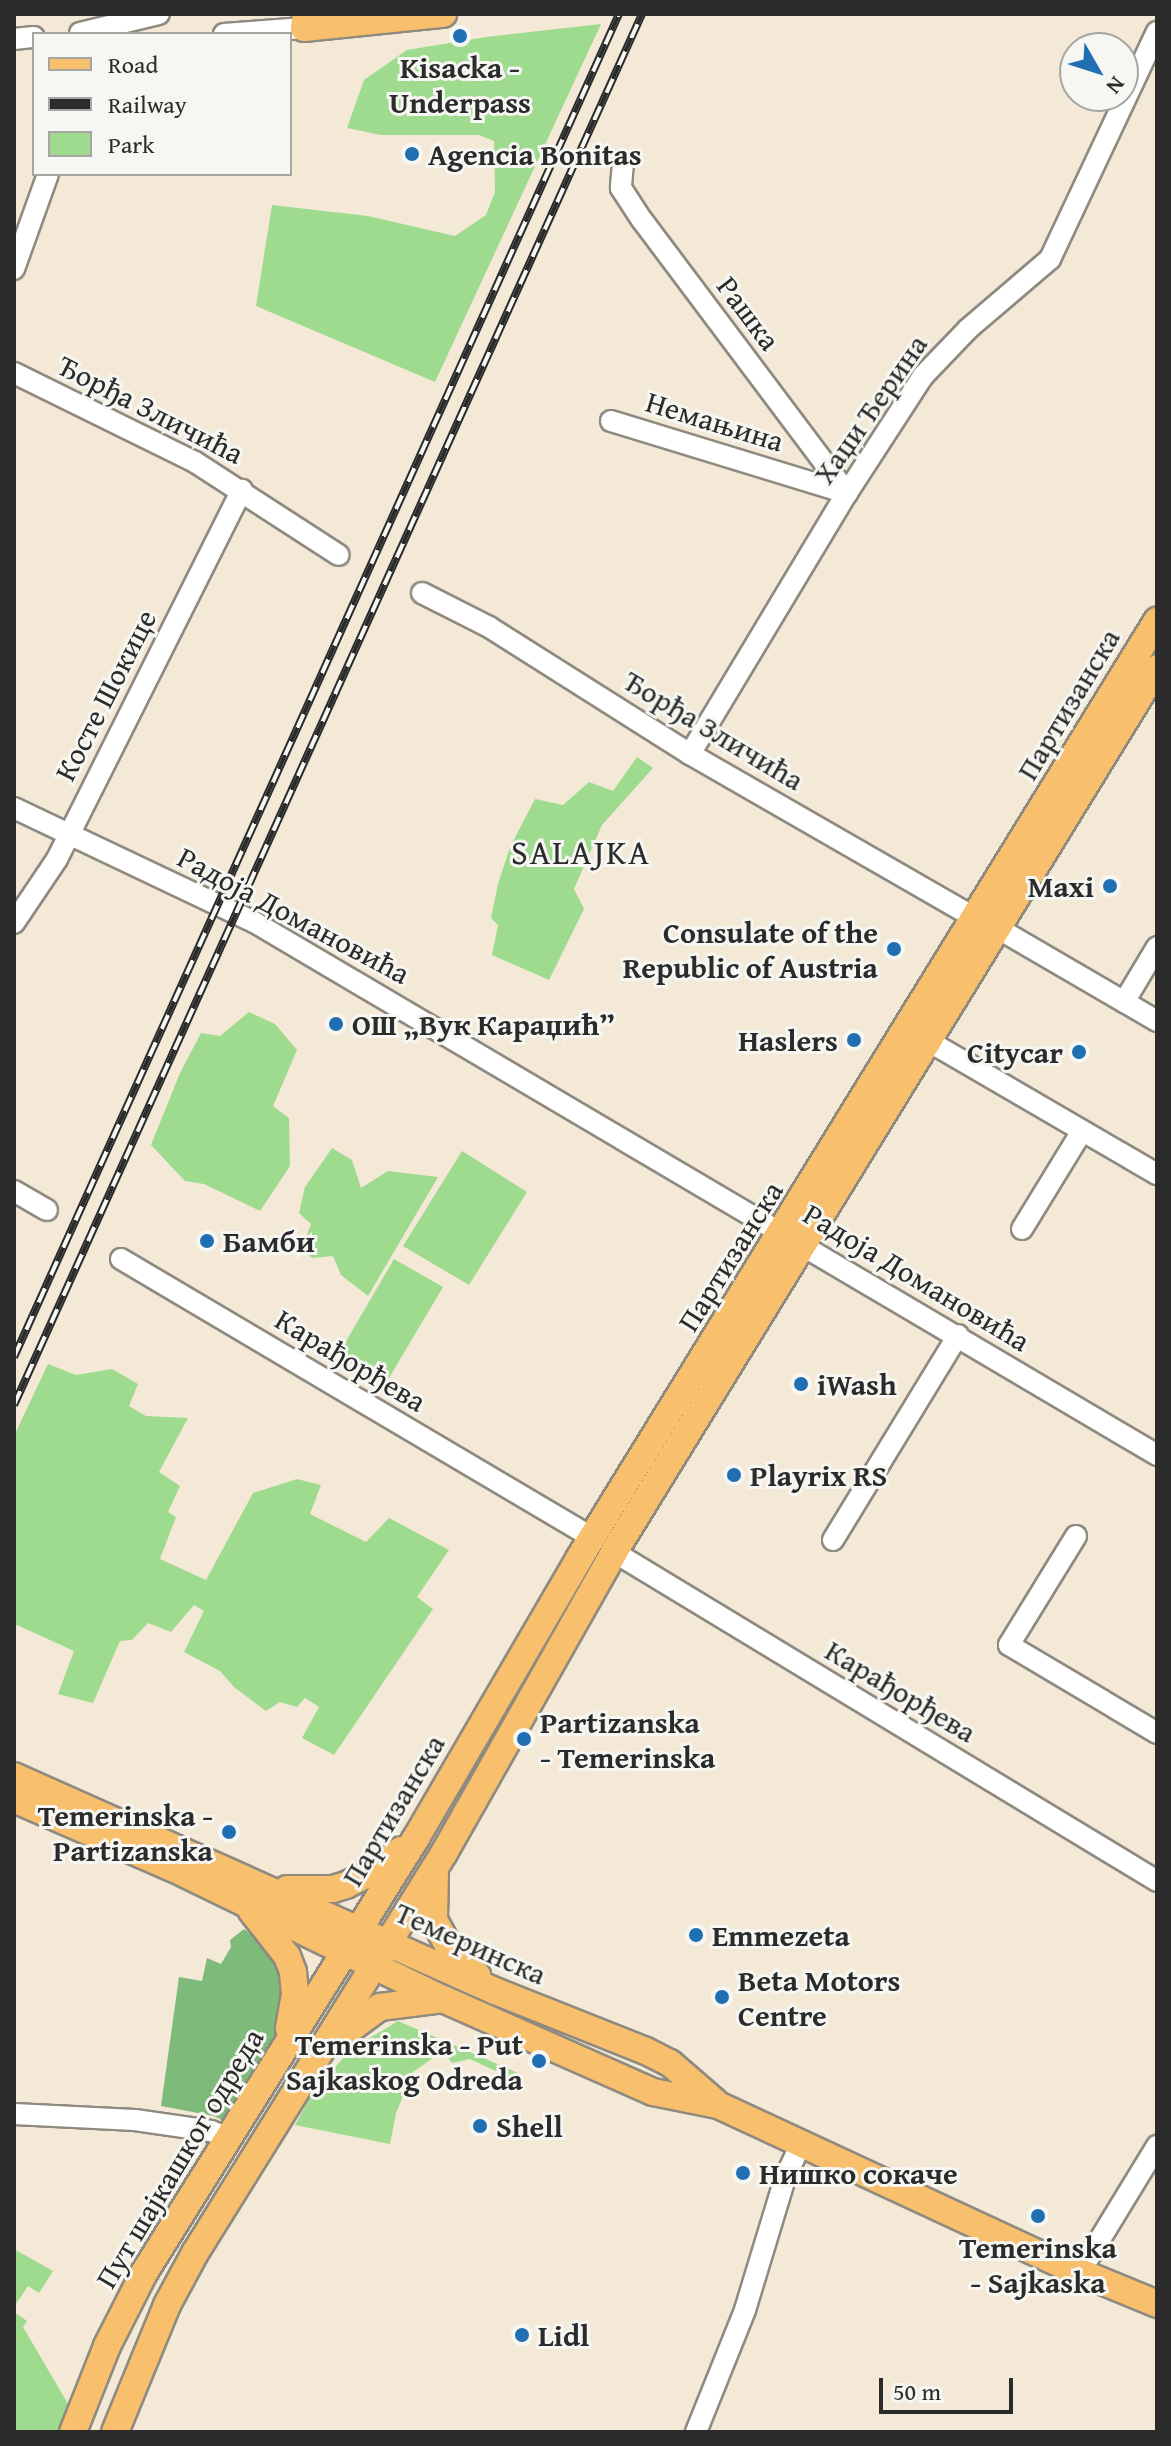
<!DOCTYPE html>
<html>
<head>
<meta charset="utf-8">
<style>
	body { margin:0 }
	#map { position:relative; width:1171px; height:2446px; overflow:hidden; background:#f3e9d6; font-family:"Gentium Book Plus",serif }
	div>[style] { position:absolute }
	.green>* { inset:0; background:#9edb8f }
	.forest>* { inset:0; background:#7ebb7a }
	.roads { filter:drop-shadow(2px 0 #8f8a80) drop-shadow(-2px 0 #8f8a80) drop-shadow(0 2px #8f8a80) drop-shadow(0 -2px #8f8a80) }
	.minor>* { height:20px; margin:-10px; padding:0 10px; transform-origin:10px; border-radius:10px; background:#fff }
	.major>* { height:26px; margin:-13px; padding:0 13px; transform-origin:13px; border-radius:13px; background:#f8bf6c }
	.rail>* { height:8px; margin-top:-4px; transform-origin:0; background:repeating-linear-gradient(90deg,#f6f6f2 0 15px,#2b2b2b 0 30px); box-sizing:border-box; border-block:2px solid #2b2b2b }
	.dots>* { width:22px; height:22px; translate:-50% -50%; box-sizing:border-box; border:4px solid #f6f6f2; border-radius:50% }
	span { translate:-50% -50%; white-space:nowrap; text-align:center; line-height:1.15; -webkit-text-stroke:6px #f6f6f2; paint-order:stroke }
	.poi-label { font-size:30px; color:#2b2b2b; font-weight:700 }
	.left { translate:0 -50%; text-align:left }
	.right { translate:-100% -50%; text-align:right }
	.street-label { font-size:30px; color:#2b2b2b }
	.quarter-label { font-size:34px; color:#2b2b2b; letter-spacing:2px }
	.frame { position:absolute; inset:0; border:16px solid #2b2b2b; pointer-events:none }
	.legend { position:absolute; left:32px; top:32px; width:260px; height:144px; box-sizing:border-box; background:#f6f6f2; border:2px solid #a5a5a2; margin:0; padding:10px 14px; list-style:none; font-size:24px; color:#2b2b2b }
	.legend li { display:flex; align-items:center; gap:16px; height:40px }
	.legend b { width:40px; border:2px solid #a5a5a2 }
	.north { position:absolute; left:1059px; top:32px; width:80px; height:80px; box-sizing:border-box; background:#f6f6f2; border:2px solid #a5a5a2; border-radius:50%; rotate:129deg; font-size:22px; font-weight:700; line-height:32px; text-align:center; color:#2b2b2b }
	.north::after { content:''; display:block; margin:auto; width:28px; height:36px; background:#1f6fb2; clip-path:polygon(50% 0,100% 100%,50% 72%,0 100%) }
	.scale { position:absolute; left:879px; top:2378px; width:134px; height:36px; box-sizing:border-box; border:4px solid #2b2b2b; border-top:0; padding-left:10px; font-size:24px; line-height:28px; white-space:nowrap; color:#2b2b2b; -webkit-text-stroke:6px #f6f6f2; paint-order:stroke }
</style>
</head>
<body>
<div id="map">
	<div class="green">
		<i style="clip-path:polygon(601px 24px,435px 382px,256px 306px,272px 205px,368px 216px,455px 236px,486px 215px,495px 192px,494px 141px,479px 135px,381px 135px,347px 128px,364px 80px,407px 50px,486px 37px)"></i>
		<i style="clip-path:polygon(637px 757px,653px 768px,602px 825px,574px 889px,584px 909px,549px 980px,492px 955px,498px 925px,491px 918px,498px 884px,510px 847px,535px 799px,563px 805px,589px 782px,613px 791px)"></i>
		<i style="clip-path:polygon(249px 1012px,275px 1024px,297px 1050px,273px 1106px,289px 1118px,290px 1166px,260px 1211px,204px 1184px,185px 1181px,151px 1145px,180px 1073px,201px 1033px,220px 1036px)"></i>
		<i style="clip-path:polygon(332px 1148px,352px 1160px,361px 1188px,388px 1171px,438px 1177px,368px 1296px,341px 1275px,333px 1256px,312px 1258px,302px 1248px,311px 1224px,299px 1213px,305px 1187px)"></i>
		<i style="clip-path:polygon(462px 1151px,527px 1192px,469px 1285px,403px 1246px)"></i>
		<i style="clip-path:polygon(394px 1259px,443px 1287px,386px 1383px,338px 1355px)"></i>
		<i style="clip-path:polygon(48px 1364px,76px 1375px,112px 1369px,138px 1384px,129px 1406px,146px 1416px,188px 1418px,159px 1472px,180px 1486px,168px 1512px,176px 1517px,160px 1559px,206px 1580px,253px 1493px,297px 1479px,321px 1485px,310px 1514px,366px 1542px,389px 1518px,449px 1550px,417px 1597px,433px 1609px,334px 1755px,302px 1738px,319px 1707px,305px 1698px,297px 1707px,280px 1702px,266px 1711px,234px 1687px,220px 1671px,184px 1652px,204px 1611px,194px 1605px,171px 1632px,148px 1623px,132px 1640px,120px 1641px,93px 1703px,58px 1694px,74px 1651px,17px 1625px,14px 1630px,14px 1436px)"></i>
		<i style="clip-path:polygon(398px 2021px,518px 2073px,515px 2080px,470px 2059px,452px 2063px,443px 2051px,410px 2074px,416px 2085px,404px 2094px,396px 2113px,390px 2144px,295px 2125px,312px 2094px,350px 2050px)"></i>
		<i style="clip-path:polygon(14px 2249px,53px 2271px,39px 2293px,28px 2286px,14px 2307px)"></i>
		<i style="clip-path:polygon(14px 2312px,27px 2321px,23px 2327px,71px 2409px,63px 2432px,14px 2432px)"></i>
	</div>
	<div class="forest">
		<i style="clip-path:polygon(244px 1929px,277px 1955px,288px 1974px,279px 2039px,232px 2125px,214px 2116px,161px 2106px,179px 1977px,202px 1981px,207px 1958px,221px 1964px,231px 1947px,230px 1940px)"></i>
	</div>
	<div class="roads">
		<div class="minor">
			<i style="left:80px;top:33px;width:81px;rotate:-13.5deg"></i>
			<i style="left:224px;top:34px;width:80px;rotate:-4.3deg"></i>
			<i style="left:14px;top:39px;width:20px;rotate:-6deg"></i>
			<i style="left:623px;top:163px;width:25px;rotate:95deg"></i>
			<i style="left:621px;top:188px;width:38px;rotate:57deg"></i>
			<i style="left:642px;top:220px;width:341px;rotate:53.1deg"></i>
			<i style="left:14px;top:269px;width:101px;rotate:-70.3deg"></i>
			<i style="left:14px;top:373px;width:202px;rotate:26.2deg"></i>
			<i style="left:195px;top:462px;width:171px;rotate:32.9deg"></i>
			<i style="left:611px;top:421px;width:247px;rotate:17deg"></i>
			<i style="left:422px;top:593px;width:75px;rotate:26.9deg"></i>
			<i style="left:489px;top:627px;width:238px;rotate:32.3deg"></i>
			<i style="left:690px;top:754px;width:329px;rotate:29.9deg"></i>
			<i style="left:690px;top:754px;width:305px;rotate:-59deg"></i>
			<i style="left:847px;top:493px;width:140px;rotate:-57deg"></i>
			<i style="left:923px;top:376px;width:65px;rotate:-46.2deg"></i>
			<i style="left:968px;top:329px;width:108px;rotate:-40.5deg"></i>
			<i style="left:1050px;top:259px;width:251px;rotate:-64.8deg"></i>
			<i style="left:14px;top:808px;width:266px;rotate:25.4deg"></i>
			<i style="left:254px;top:922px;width:1049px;rotate:30.55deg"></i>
			<i style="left:14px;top:923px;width:77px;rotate:-56.1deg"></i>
			<i style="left:57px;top:859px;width:413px;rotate:-63.4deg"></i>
			<i style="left:999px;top:929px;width:183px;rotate:30.2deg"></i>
			<i style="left:1124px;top:1002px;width:64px;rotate:-59deg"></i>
			<i style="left:930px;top:1042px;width:263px;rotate:30.2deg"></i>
			<i style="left:14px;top:1191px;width:38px;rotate:30deg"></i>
			<i style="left:1022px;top:1229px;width:115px;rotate:-58.5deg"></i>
			<i style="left:121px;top:1259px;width:548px;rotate:30.59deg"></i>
			<i style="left:1076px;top:1536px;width:128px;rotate:121.6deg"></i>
			<i style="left:1009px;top:1645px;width:172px;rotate:30.7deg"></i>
			<i style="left:833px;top:1540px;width:240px;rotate:-58.6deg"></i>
			<i style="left:614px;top:1552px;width:635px;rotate:31.21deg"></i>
			<i style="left:14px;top:2114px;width:121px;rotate:2.8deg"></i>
			<i style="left:135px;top:2120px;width:77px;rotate:8.2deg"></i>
			<i style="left:211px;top:2131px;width:18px;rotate:22deg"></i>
			<i style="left:1080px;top:2272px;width:148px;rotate:-58.6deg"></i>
			<i style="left:696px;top:2432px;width:131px;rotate:-68.1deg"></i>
			<i style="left:745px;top:2310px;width:138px;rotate:-73.1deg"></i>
			<i style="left:785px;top:2178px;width:40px;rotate:-65deg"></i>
		</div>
		<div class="major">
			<i style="left:306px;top:14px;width:14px;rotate:98deg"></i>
			<i style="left:304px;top:28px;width:140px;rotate:-5.8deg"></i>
			<i style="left:14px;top:1776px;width:527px;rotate:24.08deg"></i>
			<i style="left:495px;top:1991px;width:162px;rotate:21.7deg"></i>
			<i style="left:646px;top:2051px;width:27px;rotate:27deg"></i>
			<i style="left:670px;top:2063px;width:60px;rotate:40.9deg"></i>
			<i style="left:14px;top:1799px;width:184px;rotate:23.6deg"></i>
			<i style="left:183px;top:1873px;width:289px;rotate:25.9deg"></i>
			<i style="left:443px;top:1999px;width:230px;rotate:23.9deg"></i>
			<i style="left:653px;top:2092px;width:66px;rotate:11.3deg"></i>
			<i style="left:718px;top:2105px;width:383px;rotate:24.9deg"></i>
			<i style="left:1065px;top:2266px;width:100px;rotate:22.4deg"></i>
			<i style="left:435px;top:1871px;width:49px;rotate:91.2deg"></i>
			<i style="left:434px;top:1920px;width:29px;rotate:61deg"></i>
			<i style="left:448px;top:1945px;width:42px;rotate:46deg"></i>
			<i style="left:287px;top:1889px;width:46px"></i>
			<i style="left:333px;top:1889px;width:14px;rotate:-17deg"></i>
			<i style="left:346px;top:1885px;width:31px;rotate:-27deg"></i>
			<i style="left:374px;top:1871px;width:34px;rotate:-38deg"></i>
			<i style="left:251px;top:1910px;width:58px;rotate:52deg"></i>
			<i style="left:287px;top:1956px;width:17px;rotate:69deg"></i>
			<i style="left:293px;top:1972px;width:22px;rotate:85deg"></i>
			<i style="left:295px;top:1994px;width:35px;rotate:100deg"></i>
			<i style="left:335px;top:2040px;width:56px;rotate:-36.3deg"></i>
			<i style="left:380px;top:2007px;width:64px;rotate:-7.2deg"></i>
			<i style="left:73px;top:2432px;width:92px;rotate:-68.4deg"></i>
			<i style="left:107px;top:2346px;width:82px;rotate:-63.1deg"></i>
			<i style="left:144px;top:2273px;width:513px;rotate:-57.98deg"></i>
			<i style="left:416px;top:1838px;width:325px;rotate:-59.7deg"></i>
			<i style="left:580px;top:1557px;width:1100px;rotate:-58.35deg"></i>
			<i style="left:115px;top:2432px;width:137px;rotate:-67.7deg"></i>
			<i style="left:167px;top:2305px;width:59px;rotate:-61.7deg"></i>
			<i style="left:195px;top:2253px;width:471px;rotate:-58.1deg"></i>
			<i style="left:444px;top:1853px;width:346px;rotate:-60.5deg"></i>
			<i style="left:614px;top:1552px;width:1037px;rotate:-58.44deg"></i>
		</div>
	</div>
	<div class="rail">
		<i style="left:14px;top:1357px;width:1473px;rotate:-65.75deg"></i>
		<i style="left:14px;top:1405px;width:1526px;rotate:-65.7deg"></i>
	</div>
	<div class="dots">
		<i style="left:460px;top:36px;background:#1f6fb2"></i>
		<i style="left:412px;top:154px;background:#1f6fb2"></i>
		<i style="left:1110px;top:886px;background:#1f6fb2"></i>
		<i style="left:894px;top:949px;background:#1f6fb2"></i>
		<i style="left:336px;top:1024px;background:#1f6fb2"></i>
		<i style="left:854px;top:1040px;background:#1f6fb2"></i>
		<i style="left:1079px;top:1052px;background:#1f6fb2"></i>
		<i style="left:207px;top:1241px;background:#1f6fb2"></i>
		<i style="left:801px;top:1384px;background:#1f6fb2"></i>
		<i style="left:734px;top:1475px;background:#1f6fb2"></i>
		<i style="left:524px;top:1739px;background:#1f6fb2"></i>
		<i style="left:229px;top:1832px;background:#1f6fb2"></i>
		<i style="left:696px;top:1935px;background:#1f6fb2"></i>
		<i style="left:722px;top:1997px;background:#1f6fb2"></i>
		<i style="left:539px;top:2061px;background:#1f6fb2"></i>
		<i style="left:480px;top:2126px;background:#1f6fb2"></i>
		<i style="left:743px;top:2173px;background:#1f6fb2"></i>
		<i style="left:1038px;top:2216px;background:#1f6fb2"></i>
		<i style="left:522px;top:2335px;background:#1f6fb2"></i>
	</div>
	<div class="poi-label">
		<span style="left:460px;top:84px">Kisacka -<br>Underpass</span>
		<span class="left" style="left:428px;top:154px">Agencia Bonitas</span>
		<span class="right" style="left:1094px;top:886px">Maxi</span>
		<span class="right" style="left:878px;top:949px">Consulate of the<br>Republic of Austria</span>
		<span class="left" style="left:352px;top:1024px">ОШ „Вук Караџић”</span>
		<span class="right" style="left:838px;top:1040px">Haslers</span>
		<span class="right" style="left:1063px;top:1052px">Citycar</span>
		<span class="left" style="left:223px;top:1241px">Бамби</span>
		<span class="left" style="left:817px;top:1384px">iWash</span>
		<span class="left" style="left:750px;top:1475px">Playrix RS</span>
		<span class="left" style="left:540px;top:1739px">Partizanska<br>- Temerinska</span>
		<span class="right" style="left:213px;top:1832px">Temerinska -<br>Partizanska</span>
		<span class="left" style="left:712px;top:1935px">Emmezeta</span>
		<span class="left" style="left:738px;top:1997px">Beta Motors<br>Centre</span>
		<span class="right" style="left:523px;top:2061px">Temerinska - Put<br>Sajkaskog Odreda</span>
		<span class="left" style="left:496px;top:2126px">Shell</span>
		<span class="left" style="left:759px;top:2173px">Нишко сокаче</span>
		<span style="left:1038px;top:2264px">Temerinska<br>- Sajkaska</span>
		<span class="left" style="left:538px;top:2335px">Lidl</span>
	</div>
	<div class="street-label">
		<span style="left:749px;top:313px;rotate:53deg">Рашка</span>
		<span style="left:151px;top:409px;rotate:27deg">Ђорђа Зличића</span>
		<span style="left:870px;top:409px;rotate:-55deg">Хаџи Ђерина</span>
		<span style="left:715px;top:421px;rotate:17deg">Немањина</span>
		<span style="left:105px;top:695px;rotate:-63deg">Косте Шокице</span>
		<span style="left:1068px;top:704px;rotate:-59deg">Партизанска</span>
		<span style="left:714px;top:730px;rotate:31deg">Ђорђа Зличића</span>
		<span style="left:294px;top:915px;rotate:28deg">Радоја Домановића</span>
		<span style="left:730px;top:1256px;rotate:-58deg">Партизанска</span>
		<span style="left:917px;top:1277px;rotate:31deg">Радоја Домановића</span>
		<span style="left:351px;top:1360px;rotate:31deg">Карађорђева</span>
		<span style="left:901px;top:1691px;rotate:31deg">Карађорђева</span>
		<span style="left:393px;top:1810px;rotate:-59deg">Партизанска</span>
		<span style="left:471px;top:1943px;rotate:24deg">Темеринска</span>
		<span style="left:179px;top:2158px;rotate:-59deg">Пут шајкашког одреда</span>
	</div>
	<div class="quarter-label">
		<span style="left:581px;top:852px">SALAJKA</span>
	</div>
	<div class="frame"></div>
	<ul class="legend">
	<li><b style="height:10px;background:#f8bf6c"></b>Road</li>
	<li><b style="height:10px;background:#2b2b2b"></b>Railway</li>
	<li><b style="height:22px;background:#9edb8f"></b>Park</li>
	</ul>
	<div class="north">N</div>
	<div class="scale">50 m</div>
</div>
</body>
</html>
